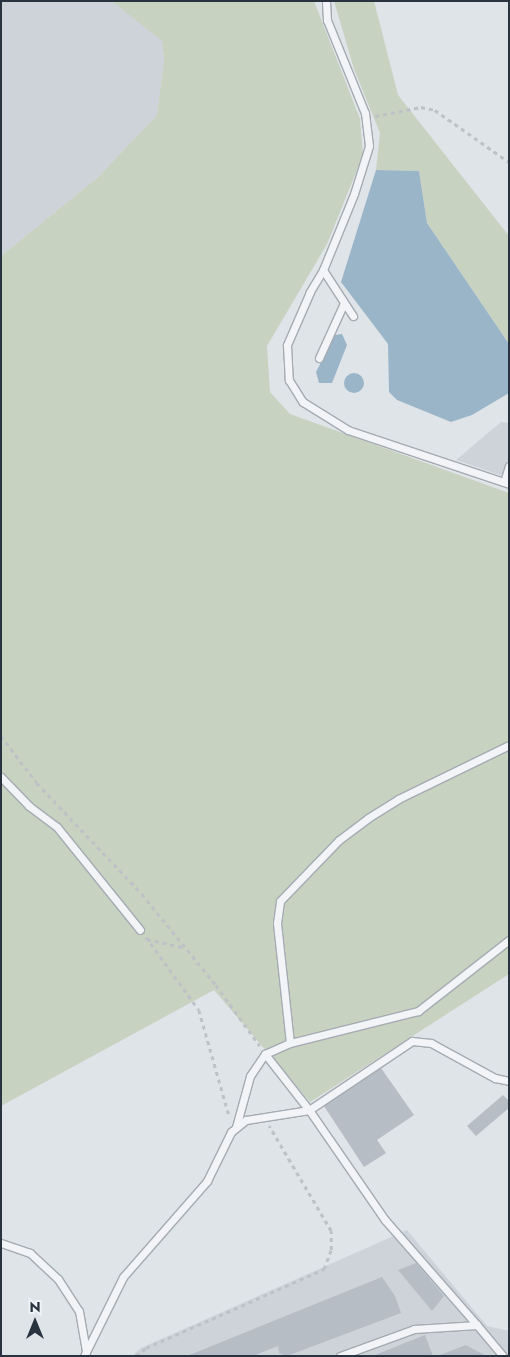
<!DOCTYPE html>
<html>
<head>
<meta charset="utf-8">
<style>
	body { margin:0 }
	#map { position:relative; width:510px; height:1357px; overflow:hidden; background:#dfe4e8; font-family:Jost,sans-serif }
	div>[style] { position:absolute }
	.built>* { inset:0; background:#ced3da }
	.green>* { inset:0; background:#c7d2c1 }
	.water>* { inset:0; background:#9bb5c8 }
	.round { border-radius:50% }
	.building>* { inset:0; background:#b7bdc5 }
	.path>* { height:2.5px; margin-top:-1.25px; transform-origin:0; background:repeating-linear-gradient(90deg,#bec2c7 0 4px,transparent 0 8px) }
	.roads { filter:drop-shadow(1px 0 #a5abb2) drop-shadow(-1px 0 #a5abb2) drop-shadow(0 1px #a5abb2) drop-shadow(0 -1px #a5abb2) }
	.lane>* { height:7px; margin:-3.5px; padding:0 3.5px; transform-origin:3.5px; border-radius:3.5px; background:#f2f4f7 }
	span { translate:-50% -50%; white-space:nowrap; text-align:center; line-height:1.15; -webkit-text-stroke:4px #eff2f6; paint-order:stroke }
	.frame { position:absolute; inset:0; border:2px solid #29333f; pointer-events:none }
	.north { position:absolute; left:10px; top:1297px; width:50px; height:50px; -webkit-text-stroke:4px #eff2f6; paint-order:stroke; rotate:0deg; font-size:14px; font-weight:700; line-height:20px; text-align:center; color:#29333f }
	.north::after { content:''; display:block; margin:auto; width:18px; height:22px; background:#29333f; clip-path:polygon(50% 0,100% 100%,50% 72%,0 100%) }
</style>
</head>
<body>
<div id="map">
	<div class="built">
		<i style="clip-path:polygon(1px 1px,115px 1px,162px 41px,164px 59px,157px 115px,97px 178px,1px 256px)"></i>
		<i style="clip-path:polygon(501px 422px,509px 423px,509px 478px,456px 460px)"></i>
		<i style="clip-path:polygon(407px 1230px,487px 1326px,509px 1331px,509px 1356px,132px 1356px,141px 1348px)"></i>
	</div>
	<div class="green">
		<i style="clip-path:polygon(314px 1px,360px 119px,363px 155px,327px 244px,267px 346px,270px 392px,290px 414px,509px 493px,509px 974px,310px 1102px,214px 990px,1px 1106px,1px 256px,97px 178px,157px 115px,164px 59px,162px 41px,113px 2px)"></i>
		<i style="clip-path:polygon(334px 1px,374px 1px,398px 95px,509px 236px,509px 344px,427px 223px,419px 171px,376px 170px,380px 133px,354px 69px)"></i>
	</div>
	<div class="water">
		<i style="clip-path:polygon(376px 170px,419px 171px,427px 223px,509px 344px,509px 393px,472px 415px,451px 422px,397px 400px,389px 392px,388px 344px,341px 282px)"></i>
		<i style="clip-path:polygon(342px 334px,347px 345px,332px 383px,319px 383px,316px 372px,335px 335px)"></i>
		<i class="round" style="left:344px;top:373px;width:20px;height:20px"></i>
	</div>
	<div class="building">
		<i style="clip-path:polygon(381px 1068px,414px 1115px,377px 1140px,386px 1153px,364px 1167px,324px 1106px)"></i>
		<i style="clip-path:polygon(503px 1095px,509px 1101px,509px 1108px,476px 1136px,467px 1126px)"></i>
		<i style="clip-path:polygon(416px 1263px,444px 1296px,432px 1311px,398px 1270px)"></i>
		<i style="clip-path:polygon(382px 1277px,395px 1296px,401px 1313px,287px 1356px,279px 1353px,278px 1346px,253px 1356px,187px 1356px)"></i>
		<i style="clip-path:polygon(425px 1335px,433px 1356px,375px 1356px,375px 1355px)"></i>
		<i style="clip-path:polygon(466px 1345px,486px 1356px,440px 1356px,440px 1355px)"></i>
	</div>
	<div class="path">
		<i style="left:375px;top:116px;width:47px;rotate:-11.1deg"></i>
		<i style="left:421px;top:107px;width:14px;rotate:12deg"></i>
		<i style="left:435px;top:110px;width:90px;rotate:35.1deg"></i>
		<i style="left:1px;top:736px;width:59px;rotate:52.5deg"></i>
		<i style="left:37px;top:783px;width:153px;rotate:46.6deg"></i>
		<i style="left:142px;top:894px;width:117px;rotate:50.9deg"></i>
		<i style="left:216px;top:985px;width:75px;rotate:54.2deg"></i>
		<i style="left:146px;top:937px;width:90px;rotate:54deg"></i>
		<i style="left:199px;top:1010px;width:109px;rotate:74.1deg"></i>
		<i style="left:147px;top:939px;width:37px;rotate:13deg"></i>
		<i style="left:136px;top:1356px;width:13px;rotate:-39deg"></i>
		<i style="left:146px;top:1348px;width:195px;rotate:-23.9deg"></i>
		<i style="left:324px;top:1269px;width:20px;rotate:-70deg"></i>
		<i style="left:331px;top:1250px;width:19px;rotate:-90deg"></i>
		<i style="left:331px;top:1231px;width:122px;rotate:-120.6deg"></i>
	</div>
	<div class="roads">
		<div class="lane">
			<i style="left:326px;top:1px;width:19px;rotate:87deg"></i>
			<i style="left:327px;top:20px;width:100px;rotate:67.8deg"></i>
			<i style="left:365px;top:113px;width:33px;rotate:83deg"></i>
			<i style="left:369px;top:146px;width:50px;rotate:107.4deg"></i>
			<i style="left:354px;top:194px;width:82px;rotate:112.2deg"></i>
			<i style="left:323px;top:270px;width:26px;rotate:121deg"></i>
			<i style="left:310px;top:292px;width:58px;rotate:113.5deg"></i>
			<i style="left:287px;top:345px;width:35px;rotate:87deg"></i>
			<i style="left:289px;top:380px;width:26px;rotate:58deg"></i>
			<i style="left:303px;top:402px;width:53px;rotate:31.9deg"></i>
			<i style="left:348px;top:430px;width:170px;rotate:18.5deg"></i>
			<i style="left:323px;top:270px;width:55px;rotate:56.9deg"></i>
			<i style="left:319px;top:358px;width:60px;rotate:-65.6deg"></i>
			<i style="left:504px;top:482px;width:17px;rotate:-73deg"></i>
			<i style="left:1px;top:777px;width:40px;rotate:46deg"></i>
			<i style="left:29px;top:806px;width:35px;rotate:37deg"></i>
			<i style="left:57px;top:827px;width:132px;rotate:51.1deg"></i>
			<i style="left:290px;top:1043px;width:121px;rotate:-96.2deg"></i>
			<i style="left:277px;top:923px;width:22px;rotate:-82deg"></i>
			<i style="left:280px;top:901px;width:85px;rotate:-46deg"></i>
			<i style="left:339px;top:840px;width:36px;rotate:-37deg"></i>
			<i style="left:368px;top:818px;width:36px;rotate:-32deg"></i>
			<i style="left:398px;top:799px;width:123px;rotate:-25.9deg"></i>
			<i style="left:236px;top:1127px;width:53px;rotate:-74.6deg"></i>
			<i style="left:250px;top:1076px;width:27px;rotate:-56deg"></i>
			<i style="left:265px;top:1054px;width:27px;rotate:-24deg"></i>
			<i style="left:290px;top:1043px;width:132px;rotate:-14deg"></i>
			<i style="left:418px;top:1011px;width:115px;rotate:-38deg"></i>
			<i style="left:1px;top:1243px;width:31px;rotate:19deg"></i>
			<i style="left:30px;top:1253px;width:38px;rotate:43deg"></i>
			<i style="left:58px;top:1279px;width:38px;rotate:57deg"></i>
			<i style="left:79px;top:1311px;width:41px;rotate:80.1deg"></i>
			<i style="left:477px;top:1325px;width:140px;rotate:-131.2deg"></i>
			<i style="left:385px;top:1220px;width:134px;rotate:-124.6deg"></i>
			<i style="left:309px;top:1110px;width:124px;rotate:-33.8deg"></i>
			<i style="left:412px;top:1041px;width:19px;rotate:6deg"></i>
			<i style="left:431px;top:1043px;width:73px;rotate:28.7deg"></i>
			<i style="left:495px;top:1078px;width:14px;rotate:12deg"></i>
			<i style="left:84px;top:1356px;width:88px;rotate:-63.7deg"></i>
			<i style="left:123px;top:1277px;width:128px;rotate:-48.8deg"></i>
			<i style="left:207px;top:1181px;width:55px;rotate:-63.9deg"></i>
			<i style="left:231px;top:1132px;width:19px;rotate:-39deg"></i>
			<i style="left:246px;top:1120px;width:64px;rotate:-9deg"></i>
			<i style="left:309px;top:1110px;width:71px;rotate:-128.2deg"></i>
			<i style="left:340px;top:1356px;width:79px;rotate:-20deg"></i>
			<i style="left:414px;top:1329px;width:63px;rotate:-3.6deg"></i>
			<i style="left:477px;top:1325px;width:40px;rotate:50deg"></i>
		</div>
	</div>
	<div class="frame"></div>
	<div class="north">N</div>
</div>
</body>
</html>
